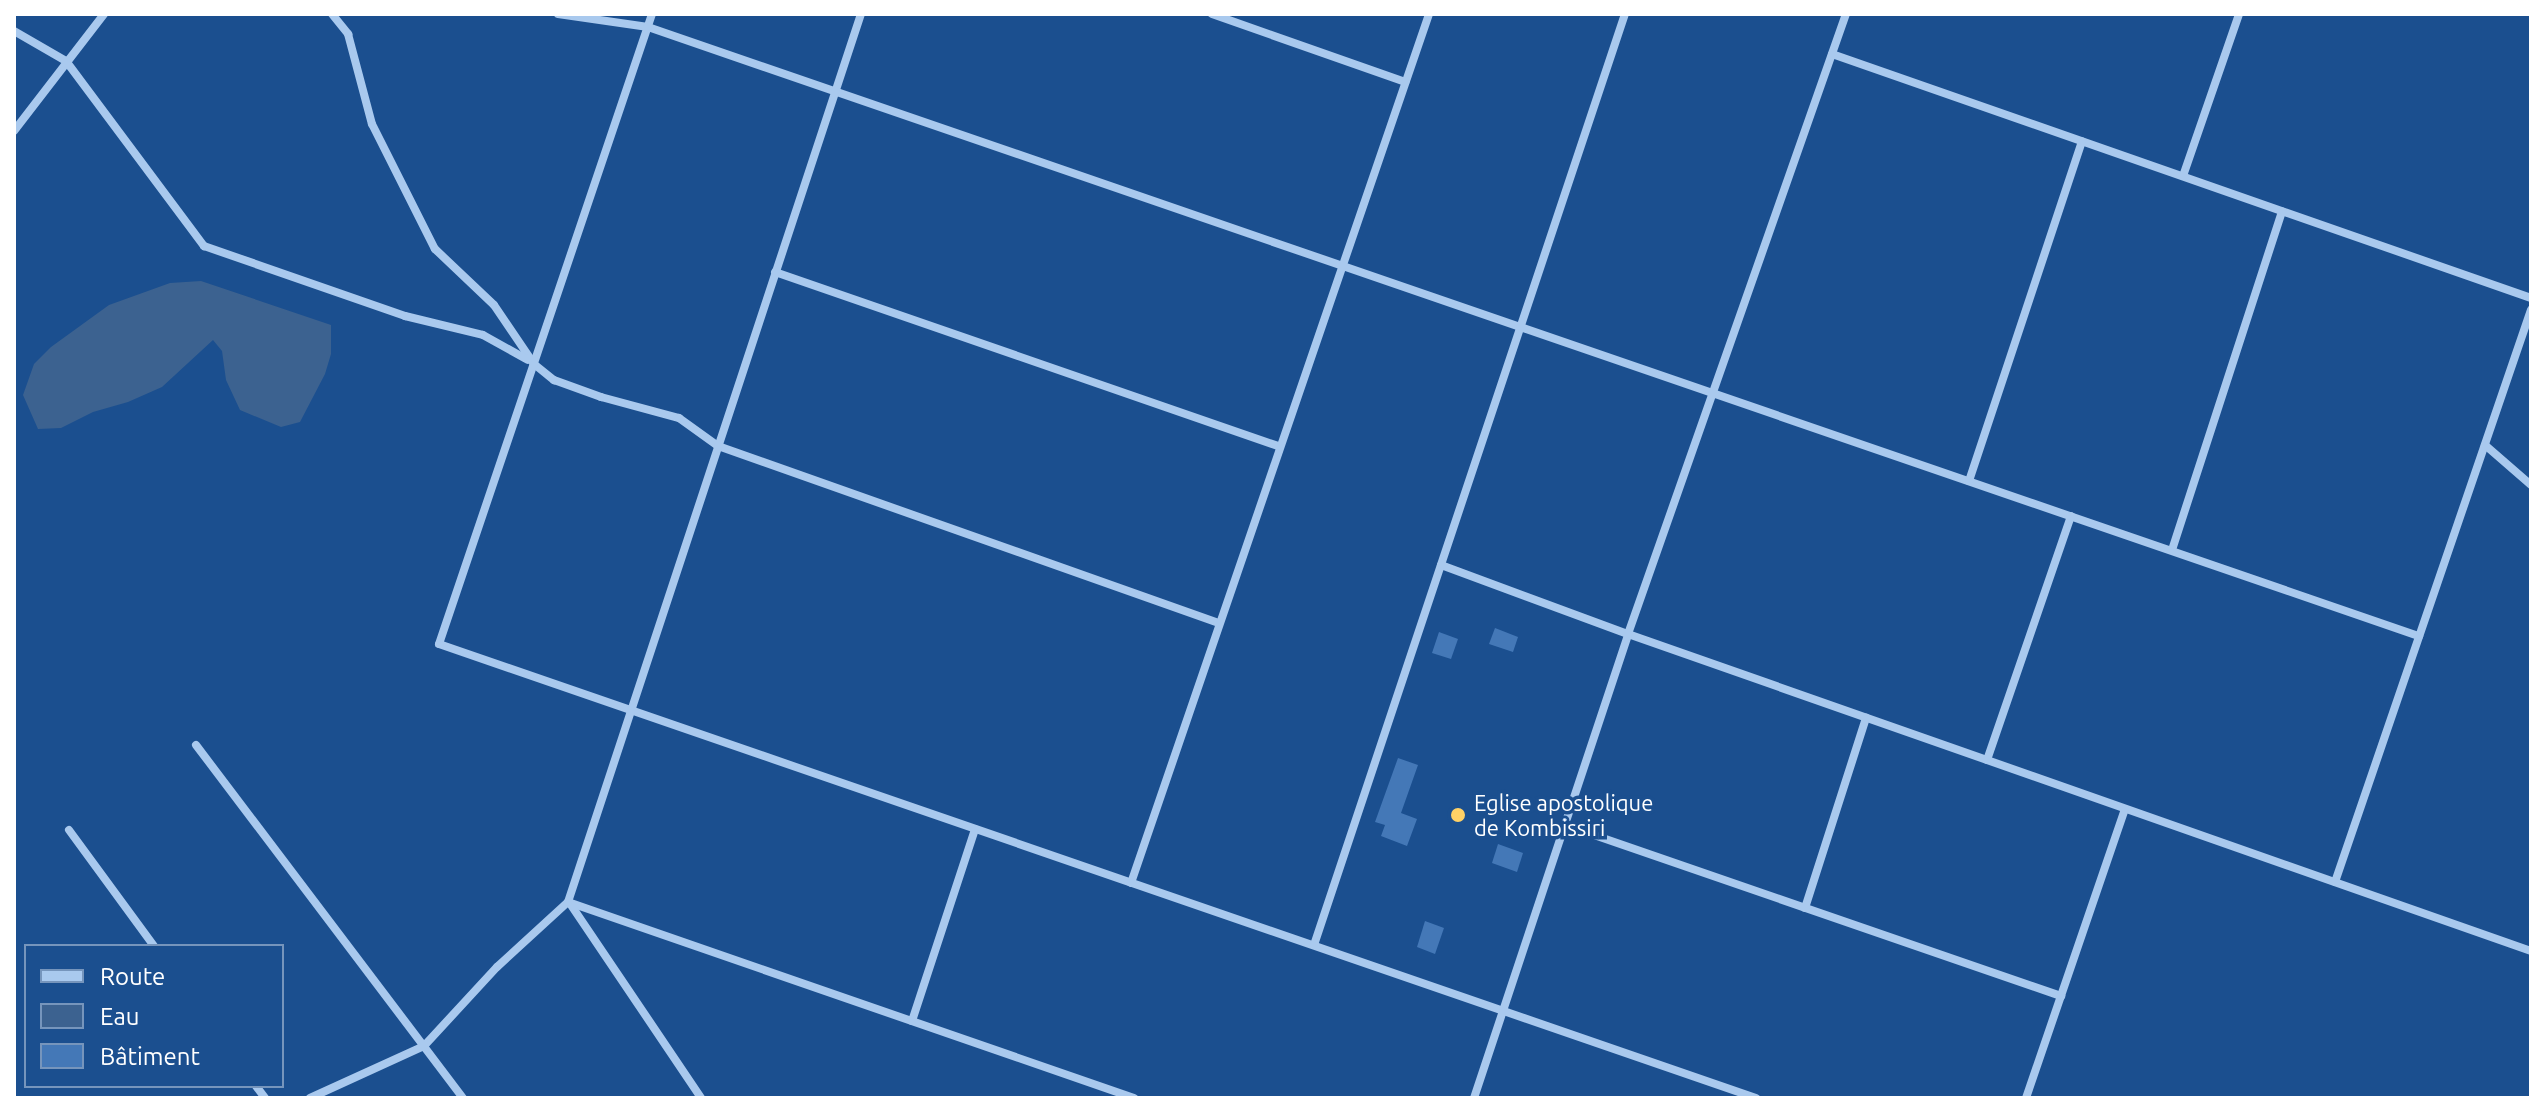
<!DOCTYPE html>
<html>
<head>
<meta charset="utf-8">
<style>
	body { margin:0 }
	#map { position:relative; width:2545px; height:1112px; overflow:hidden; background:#1b4f8f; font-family:Ubuntu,sans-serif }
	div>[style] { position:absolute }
	.water>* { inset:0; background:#3c6290 }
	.building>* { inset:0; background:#4478b7 }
	.street>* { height:8px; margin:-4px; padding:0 4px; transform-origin:4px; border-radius:4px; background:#a9c9ee }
	.dots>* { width:22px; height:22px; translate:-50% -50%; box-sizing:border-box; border:4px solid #1b4f8f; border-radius:50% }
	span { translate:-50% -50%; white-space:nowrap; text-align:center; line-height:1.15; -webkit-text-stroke:7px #1b4f8f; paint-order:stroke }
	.poi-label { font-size:22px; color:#fff }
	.left { translate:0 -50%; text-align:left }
	.frame { position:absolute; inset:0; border:16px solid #fff; pointer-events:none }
	.legend { position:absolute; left:24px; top:944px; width:260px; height:144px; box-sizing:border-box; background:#1b4f8f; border:2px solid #7695bc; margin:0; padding:10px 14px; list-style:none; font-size:24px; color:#fff }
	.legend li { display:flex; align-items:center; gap:16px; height:40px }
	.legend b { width:40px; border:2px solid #7695bc }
</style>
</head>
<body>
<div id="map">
	<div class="water">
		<i style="clip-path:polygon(201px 281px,331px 325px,331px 354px,325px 374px,300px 422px,281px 427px,240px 410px,226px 380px,222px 351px,213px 340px,162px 387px,128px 402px,93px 412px,61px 428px,38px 429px,23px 395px,34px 364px,51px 347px,109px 305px,170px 283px)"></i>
	</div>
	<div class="building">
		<i style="clip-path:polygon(1495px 628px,1518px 637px,1513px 652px,1489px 644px)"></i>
		<i style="clip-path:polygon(1439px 632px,1458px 639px,1451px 659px,1432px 653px)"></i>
		<i style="clip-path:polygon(1398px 758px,1418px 765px,1401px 813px,1417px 819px,1407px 846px,1381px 836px,1385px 825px,1375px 822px)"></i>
		<i style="clip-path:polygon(1498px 844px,1523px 853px,1517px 872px,1492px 863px)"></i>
		<i style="clip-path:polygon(1425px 921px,1444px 928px,1435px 954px,1417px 947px)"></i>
	</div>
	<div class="street">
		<i style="left:332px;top:14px;width:26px;rotate:51deg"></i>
		<i style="left:348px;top:34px;width:93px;rotate:75.1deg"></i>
		<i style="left:372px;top:124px;width:140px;rotate:63.3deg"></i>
		<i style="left:435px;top:249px;width:81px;rotate:43.5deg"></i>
		<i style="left:494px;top:305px;width:71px;rotate:55.9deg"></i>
		<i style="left:534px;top:364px;width:26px;rotate:39deg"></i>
		<i style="left:554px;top:380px;width:50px;rotate:19.9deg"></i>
		<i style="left:601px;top:397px;width:81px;rotate:15.1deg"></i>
		<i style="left:679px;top:418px;width:48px;rotate:35.7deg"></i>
		<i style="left:718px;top:446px;width:531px;rotate:19.46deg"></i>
		<i style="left:558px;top:14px;width:91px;rotate:8.2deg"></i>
		<i style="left:648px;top:27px;width:1873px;rotate:18.98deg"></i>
		<i style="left:652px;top:14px;width:665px;rotate:108.68deg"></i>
		<i style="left:439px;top:644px;width:1393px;rotate:19.02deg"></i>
		<i style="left:1212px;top:14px;width:205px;rotate:19.4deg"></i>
		<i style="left:14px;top:31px;width:60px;rotate:30deg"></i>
		<i style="left:66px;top:61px;width:231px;rotate:53.3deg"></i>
		<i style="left:204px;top:246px;width:213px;rotate:19.2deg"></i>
		<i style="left:405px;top:316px;width:80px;rotate:13.7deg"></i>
		<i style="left:483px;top:335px;width:51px;rotate:29.1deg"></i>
		<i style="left:1832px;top:54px;width:740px;rotate:19.24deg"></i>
		<i style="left:14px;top:131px;width:148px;rotate:-52.4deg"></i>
		<i style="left:2183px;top:176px;width:171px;rotate:-70.9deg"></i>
		<i style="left:775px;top:272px;width:532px;rotate:19.08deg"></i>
		<i style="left:2485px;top:445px;width:61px;rotate:41deg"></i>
		<i style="left:1969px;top:481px;width:358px;rotate:-71.6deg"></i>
		<i style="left:2172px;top:550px;width:356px;rotate:-72deg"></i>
		<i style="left:1441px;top:565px;width:199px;rotate:20.3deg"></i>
		<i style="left:1628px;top:634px;width:957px;rotate:19.34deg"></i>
		<i style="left:196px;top:745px;width:443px;rotate:52.9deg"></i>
		<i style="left:1987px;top:760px;width:258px;rotate:-71deg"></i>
		<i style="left:1565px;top:825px;width:525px;rotate:19.02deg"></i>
		<i style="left:69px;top:830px;width:144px;rotate:53.8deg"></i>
		<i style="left:2335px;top:882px;width:605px;rotate:-71.09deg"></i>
		<i style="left:1131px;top:883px;width:919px;rotate:-71.07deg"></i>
		<i style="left:568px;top:902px;width:599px;rotate:19.1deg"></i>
		<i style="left:569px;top:902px;width:236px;rotate:56deg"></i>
		<i style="left:1805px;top:908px;width:200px;rotate:-72.2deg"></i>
		<i style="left:1314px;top:945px;width:982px;rotate:-71.53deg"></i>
		<i style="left:912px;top:1021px;width:202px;rotate:-71.8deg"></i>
		<i style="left:256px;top:1086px;width:15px;rotate:53deg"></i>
		<i style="left:310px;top:1098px;width:125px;rotate:-24.5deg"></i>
		<i style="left:424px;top:1046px;width:108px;rotate:-47.3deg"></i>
		<i style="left:497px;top:967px;width:96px;rotate:-42.5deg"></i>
		<i style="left:568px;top:902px;width:935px;rotate:-71.74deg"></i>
		<i style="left:1474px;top:1098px;width:489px;rotate:-71.6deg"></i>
		<i style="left:1628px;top:634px;width:657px;rotate:-70.63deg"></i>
		<i style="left:2026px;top:1098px;width:305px;rotate:-71.1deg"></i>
	</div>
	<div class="dots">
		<i style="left:1458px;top:815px;background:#ffd166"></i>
	</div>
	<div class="poi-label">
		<span class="left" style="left:1474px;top:815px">Eglise apostolique<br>de Kombissiri</span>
	</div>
	<div class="frame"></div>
	<ul class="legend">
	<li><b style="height:10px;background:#a9c9ee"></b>Route</li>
	<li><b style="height:22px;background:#3c6290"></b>Eau</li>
	<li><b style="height:22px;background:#4478b7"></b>Bâtiment</li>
	</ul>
</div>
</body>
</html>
